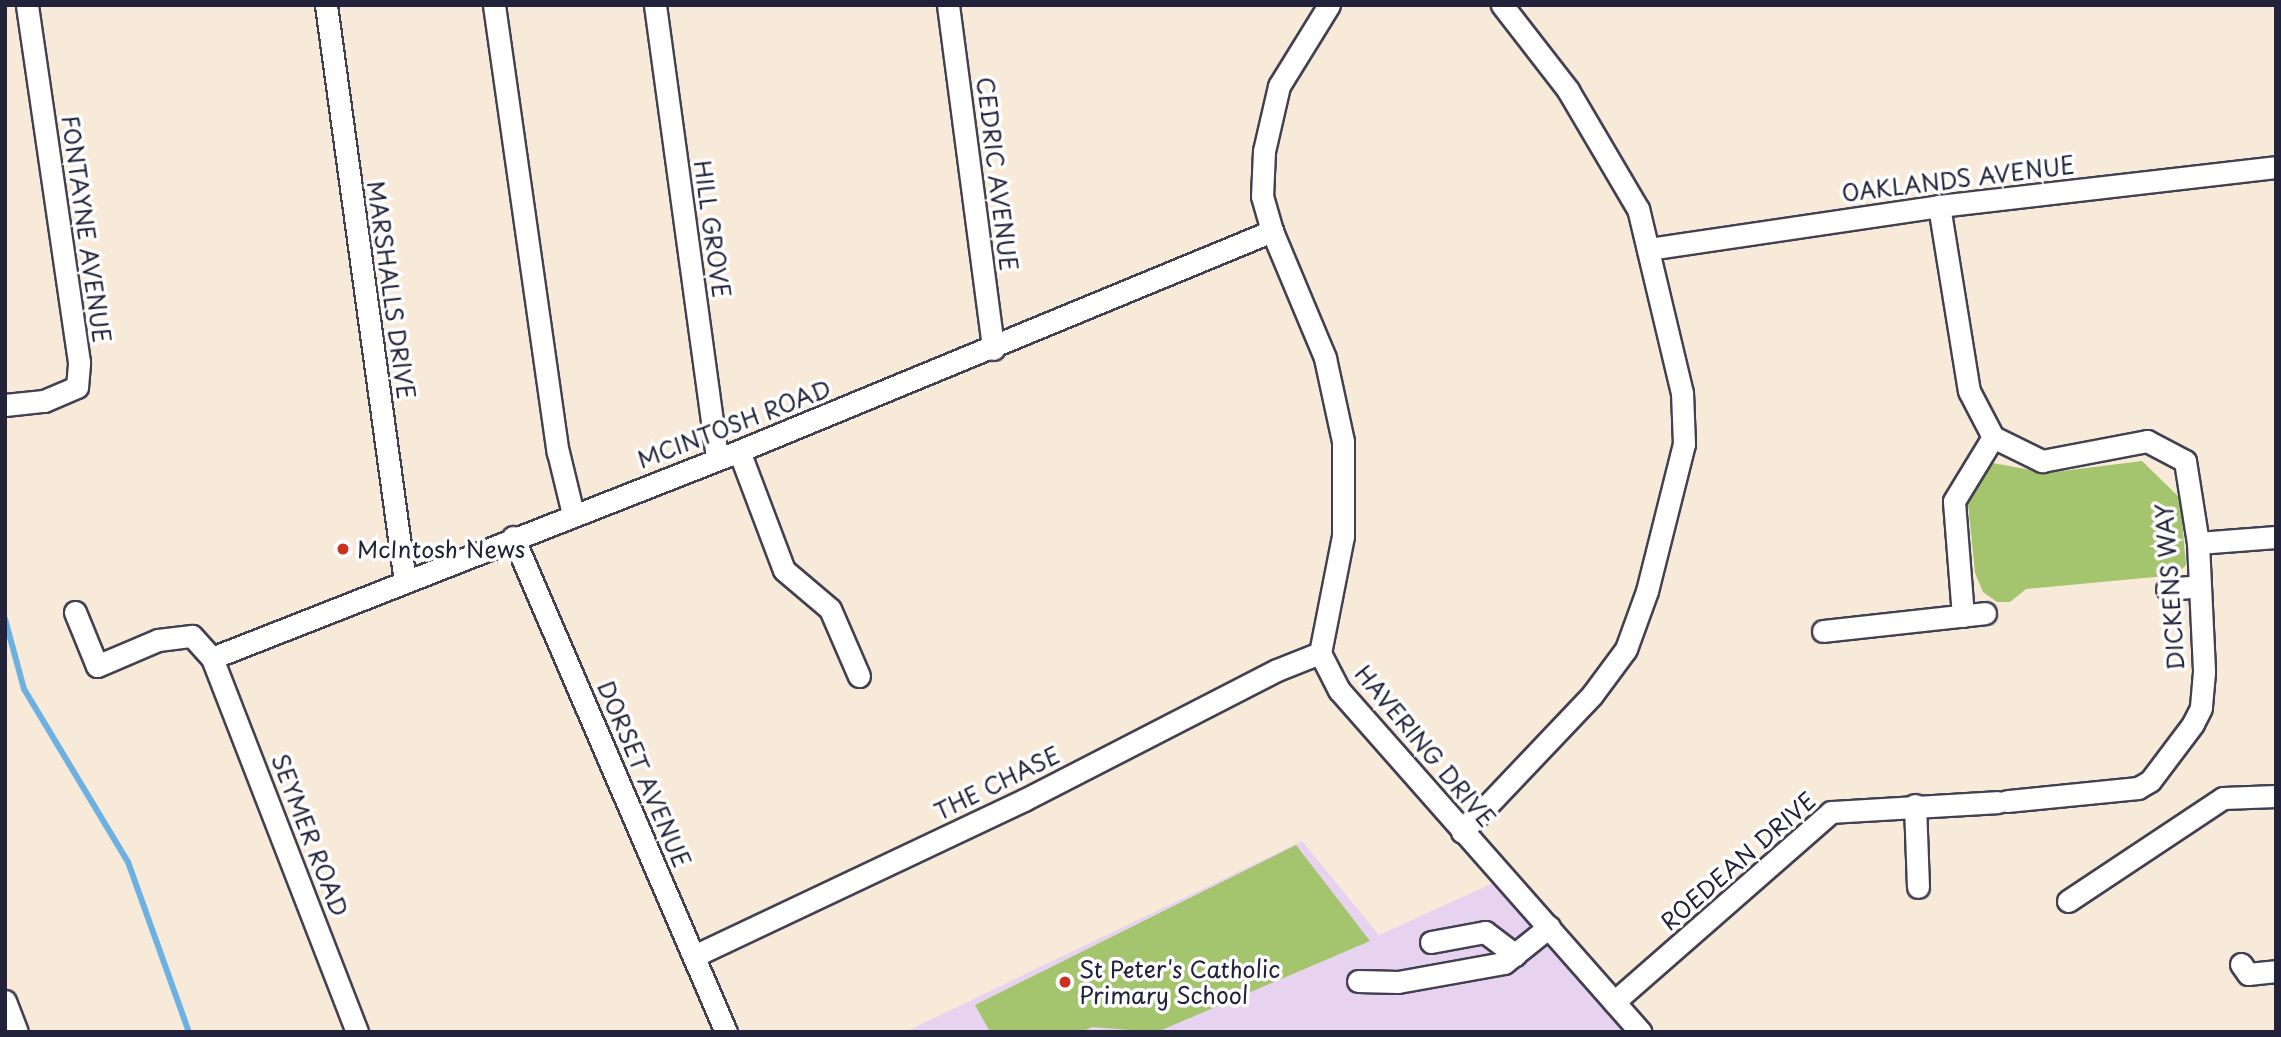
<!DOCTYPE html>
<html>
<head>
<meta charset="utf-8">
<style>
	body { margin:0 }
	#map { position:relative; width:2281px; height:1037px; overflow:hidden; background:#f8ead8; font-family:"Playpen Sans",sans-serif }
	div>[style] { position:absolute }
	.built>* { inset:0; background:#e7d2ef }
	.green>* { inset:0; background:#a4c56e }
	.stream>* { height:6px; margin:-3px; padding:0 3px; transform-origin:3px; border-radius:3px; background:#6cb1e2 }
	.roads { filter:drop-shadow(2px 0 #424053) drop-shadow(-2px 0 #424053) drop-shadow(0 2px #424053) drop-shadow(0 -2px #424053) }
	.minor>* { height:21px; margin:-10.5px; padding:0 10.5px; transform-origin:10.5px; border-radius:10.5px; background:#fff }
	.dots>* { width:19px; height:19px; translate:-50% -50%; box-sizing:border-box; border:4px solid #fff; border-radius:50% }
	span { translate:-50% -50%; white-space:nowrap; text-align:center; line-height:1.15; -webkit-text-stroke:7px #fff; paint-order:stroke }
	.street-label { font-size:23px; color:#22223b }
	.poi-label { font-size:23px; color:#22223b }
	.left { translate:0 -50%; text-align:left }
	.frame { position:absolute; inset:0; border:7px solid #22223b; pointer-events:none }
</style>
</head>
<body>
<div id="map">
	<div class="built">
		<i style="clip-path:polygon(1302px 841px,1379px 935px,1504px 878px,1641px 1032px,905px 1032px)"></i>
	</div>
	<div class="green">
		<i style="clip-path:polygon(2142px 461px,2180px 498px,2186px 565px,2176px 575px,2026px 589px,2010px 602px,1997px 602px,1983px 592px,1975px 573px,1967px 493px,1987px 462px,2047px 473px)"></i>
		<i style="clip-path:polygon(1296px 845px,1370px 941px,1157px 1032px,1092px 1027px,1081px 1032px,990px 1032px,975px 1005px)"></i>
	</div>
	<div class="stream">
		<i style="left:5px;top:619px;width:73px;rotate:74.8deg"></i>
		<i style="left:24px;top:689px;width:202px;rotate:59deg"></i>
		<i style="left:128px;top:862px;width:181px;rotate:70.3deg"></i>
	</div>
	<div class="roads">
		<div class="minor">
			<i style="left:326px;top:5px;width:582px;rotate:82.2deg"></i>
			<i style="left:494px;top:5px;width:452px;rotate:81.9deg"></i>
			<i style="left:558px;top:452px;width:64px;rotate:76.4deg"></i>
			<i style="left:655px;top:5px;width:458px;rotate:82.2deg"></i>
			<i style="left:948px;top:5px;width:347px;rotate:82.5deg"></i>
			<i style="left:1329px;top:5px;width:95px;rotate:121.7deg"></i>
			<i style="left:1279px;top:86px;width:67px;rotate:103deg"></i>
			<i style="left:1264px;top:151px;width:45px;rotate:92.5deg"></i>
			<i style="left:1262px;top:196px;width:36px;rotate:74deg"></i>
			<i style="left:1272px;top:231px;width:138px;rotate:67.3deg"></i>
			<i style="left:1325px;top:358px;width:85px;rotate:77.8deg"></i>
			<i style="left:1343px;top:441px;width:95px;rotate:90deg"></i>
			<i style="left:1343px;top:536px;width:119px;rotate:101.1deg"></i>
			<i style="left:1320px;top:653px;width:42px;rotate:62.8deg"></i>
			<i style="left:1339px;top:690px;width:456px;rotate:48.6deg"></i>
			<i style="left:1939px;top:206px;width:187px;rotate:80.8deg"></i>
			<i style="left:1969px;top:391px;width:52px;rotate:62.4deg"></i>
			<i style="left:1993px;top:437px;width:55px;rotate:26.1deg"></i>
			<i style="left:2042px;top:461px;width:107px;rotate:-10.8deg"></i>
			<i style="left:2147px;top:441px;width:43px;rotate:27.8deg"></i>
			<i style="left:2185px;top:461px;width:83px;rotate:81deg"></i>
			<i style="left:2198px;top:543px;width:129px;rotate:87.3deg"></i>
			<i style="left:2204px;top:672px;width:36px;rotate:95deg"></i>
			<i style="left:2201px;top:708px;width:18px;rotate:117deg"></i>
			<i style="left:2193px;top:724px;width:71px;rotate:127deg"></i>
			<i style="left:2150px;top:781px;width:14px;rotate:150deg"></i>
			<i style="left:2138px;top:788px;width:132px;rotate:174.3deg"></i>
			<i style="left:1648px;top:249px;width:294px;rotate:-8.4deg"></i>
			<i style="left:1939px;top:206px;width:339px;rotate:-6.6deg"></i>
			<i style="left:5px;top:405px;width:39px;rotate:-6deg"></i>
			<i style="left:44px;top:401px;width:36px;rotate:-23deg"></i>
			<i style="left:77px;top:387px;width:25px;rotate:-85deg"></i>
			<i style="left:79px;top:362px;width:361px;rotate:-98.3deg"></i>
			<i style="left:739px;top:451px;width:127px;rotate:69.3deg"></i>
			<i style="left:784px;top:570px;width:60px;rotate:40.3deg"></i>
			<i style="left:830px;top:609px;width:73px;rotate:66.6deg"></i>
			<i style="left:513px;top:537px;width:539px;rotate:66.72deg"></i>
			<i style="left:2198px;top:543px;width:78px;rotate:-4.4deg"></i>
			<i style="left:2167px;top:589px;width:32px;rotate:-5deg"></i>
			<i style="left:75px;top:612px;width:58px;rotate:67.8deg"></i>
			<i style="left:97px;top:666px;width:66px;rotate:-23.1deg"></i>
			<i style="left:158px;top:640px;width:34px;rotate:-7deg"></i>
			<i style="left:192px;top:636px;width:30px;rotate:48deg"></i>
			<i style="left:212px;top:658px;width:401px;rotate:68.8deg"></i>
			<i style="left:1963px;top:616px;width:115px;rotate:-94.5deg"></i>
			<i style="left:1954px;top:501px;width:75px;rotate:-58.6deg"></i>
			<i style="left:1823px;top:631px;width:163px;rotate:-6.3deg"></i>
			<i style="left:212px;top:658px;width:566px;rotate:-21.44deg"></i>
			<i style="left:739px;top:451px;width:577px;rotate:-22.43deg"></i>
			<i style="left:1915px;top:805px;width:82px;rotate:87.9deg"></i>
			<i style="left:1462px;top:832px;width:189px;rotate:-46.5deg"></i>
			<i style="left:1592px;top:695px;width:57px;rotate:-53.5deg"></i>
			<i style="left:1626px;top:649px;width:62px;rotate:-70.1deg"></i>
			<i style="left:1647px;top:591px;width:152px;rotate:-75.9deg"></i>
			<i style="left:1684px;top:444px;width:51px;rotate:-92.2deg"></i>
			<i style="left:1682px;top:393px;width:189px;rotate:-103.4deg"></i>
			<i style="left:1638px;top:209px;width:138px;rotate:-120.5deg"></i>
			<i style="left:1568px;top:90px;width:108px;rotate:-127.8deg"></i>
			<i style="left:2068px;top:901px;width:186px;rotate:-33.6deg"></i>
			<i style="left:2223px;top:798px;width:53px;rotate:-2.2deg"></i>
			<i style="left:1431px;top:942px;width:55px;rotate:-10.5deg"></i>
			<i style="left:1485px;top:932px;width:38px;rotate:37deg"></i>
			<i style="left:694px;top:956px;width:365px;rotate:-25.3deg"></i>
			<i style="left:1024px;top:800px;width:284px;rotate:-27.2deg"></i>
			<i style="left:1277px;top:670px;width:46px;rotate:-21.6deg"></i>
			<i style="left:2241px;top:964px;width:12px;rotate:55deg"></i>
			<i style="left:2248px;top:974px;width:28px;rotate:-6deg"></i>
			<i style="left:1358px;top:981px;width:40px;rotate:1.4deg"></i>
			<i style="left:1398px;top:982px;width:108px;rotate:-10.2deg"></i>
			<i style="left:1504px;top:963px;width:58px;rotate:-38.7deg"></i>
			<i style="left:5px;top:1001px;width:33px;rotate:69deg"></i>
			<i style="left:1614px;top:1002px;width:288px;rotate:-41.2deg"></i>
			<i style="left:1831px;top:812px;width:167px;rotate:-3.4deg"></i>
		</div>
	</div>
	<div class="dots">
		<i style="left:343px;top:549px;background:#c8321e"></i>
		<i style="left:1065px;top:982px;background:#c8321e"></i>
	</div>
	<div class="street-label">
		<span style="left:997px;top:174px;rotate:83deg">CEDRIC AVENUE</span>
		<span style="left:1958px;top:179px;rotate:-7deg">OAKLANDS AVENUE</span>
		<span style="left:86px;top:229px;rotate:82deg">FONTAYNE AVENUE</span>
		<span style="left:712px;top:229px;rotate:82deg">HILL GROVE</span>
		<span style="left:391px;top:290px;rotate:82deg">MARSHALLS DRIVE</span>
		<span style="left:734px;top:424px;rotate:-21deg">MCINTOSH ROAD</span>
		<span style="left:2170px;top:587px;rotate:-94deg">DICKENS WAY</span>
		<span style="left:1425px;top:746px;rotate:50deg">HAVERING DRIVE</span>
		<span style="left:644px;top:774px;rotate:67deg">DORSET AVENUE</span>
		<span style="left:997px;top:783px;rotate:-26deg">THE CHASE</span>
		<span style="left:310px;top:835px;rotate:69deg">SEYMER ROAD</span>
		<span style="left:1738px;top:861px;rotate:-41deg">ROEDEAN DRIVE</span>
	</div>
	<div class="poi-label">
		<span class="left" style="left:357px;top:549px">McIntosh News</span>
		<span class="left" style="left:1079px;top:982px">St Peter's Catholic<br>Primary School</span>
	</div>
	<div class="frame"></div>
</div>
</body>
</html>
